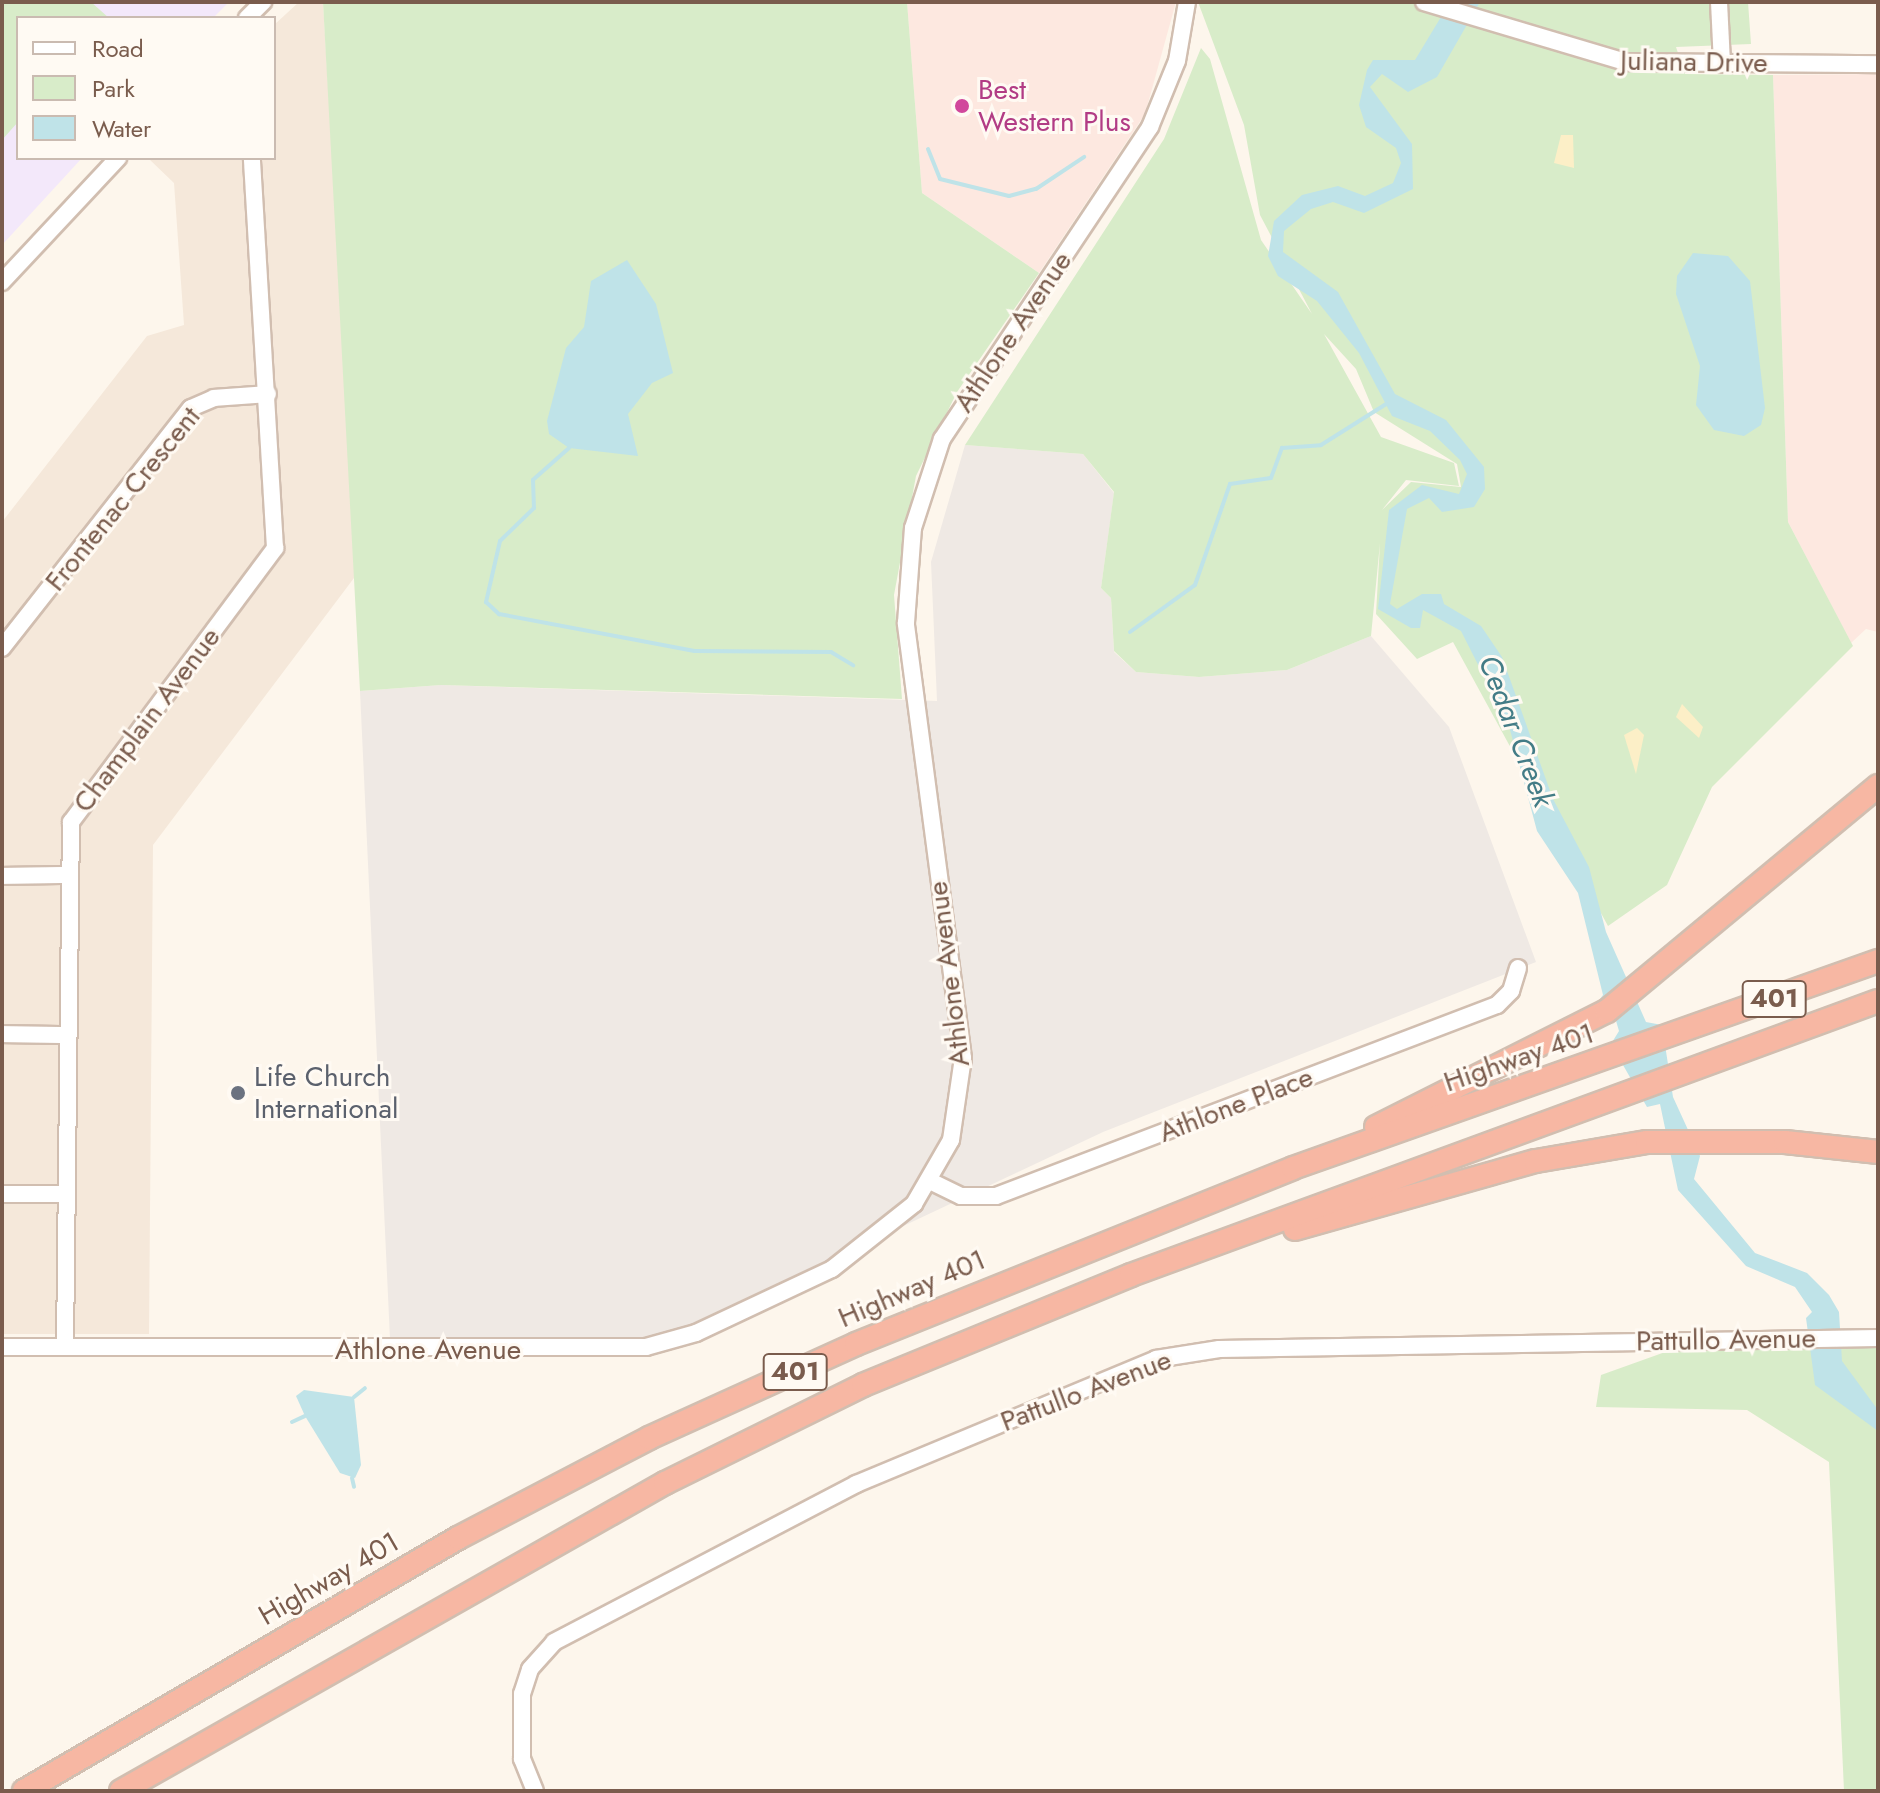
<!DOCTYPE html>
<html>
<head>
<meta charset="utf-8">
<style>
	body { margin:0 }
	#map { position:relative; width:1880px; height:1793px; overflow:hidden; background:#fdf6ec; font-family:Jost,sans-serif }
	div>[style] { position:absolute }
	.residential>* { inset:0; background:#f5e8da }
	.commercial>* { inset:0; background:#fde8e0 }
	.industrial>* { inset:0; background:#efe9e4 }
	.education>* { inset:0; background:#f3e8fa }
	.green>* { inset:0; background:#d8ecc9 }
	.sand>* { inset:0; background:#fcefc7 }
	.water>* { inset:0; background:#bfe3e8 }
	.stream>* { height:4px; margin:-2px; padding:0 2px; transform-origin:2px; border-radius:2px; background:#bfe3e8 }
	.roads { filter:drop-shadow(2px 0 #d1beb0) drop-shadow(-2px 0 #d1beb0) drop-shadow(0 2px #d1beb0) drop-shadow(0 -2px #d1beb0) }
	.minor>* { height:16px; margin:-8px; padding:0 8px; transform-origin:8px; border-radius:8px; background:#fff }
	.highway>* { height:22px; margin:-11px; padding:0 11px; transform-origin:11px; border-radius:11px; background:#f7b7a3 }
	.dots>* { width:22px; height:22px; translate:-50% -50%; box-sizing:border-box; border:4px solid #fffaf3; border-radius:50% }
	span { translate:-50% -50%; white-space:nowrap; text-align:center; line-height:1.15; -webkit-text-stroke:6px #fffaf3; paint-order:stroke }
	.shield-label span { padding:2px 6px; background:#fffaf3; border:2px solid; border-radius:6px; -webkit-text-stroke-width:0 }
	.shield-label { font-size:26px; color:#7a5c4d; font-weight:700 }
	.street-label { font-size:28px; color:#7a5c4d }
	.hotel-label { font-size:28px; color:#b23c85 }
	.left { translate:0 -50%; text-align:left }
	.worship-label { font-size:28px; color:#5b616d }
	.water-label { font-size:30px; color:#437c86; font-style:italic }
	.frame { position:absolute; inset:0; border:4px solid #7a5c4d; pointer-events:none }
	.legend { position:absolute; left:16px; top:16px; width:260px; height:144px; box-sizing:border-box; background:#fffaf3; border:2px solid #cabbb1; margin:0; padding:10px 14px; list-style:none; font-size:24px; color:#7a5c4d }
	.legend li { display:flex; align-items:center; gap:16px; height:40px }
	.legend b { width:40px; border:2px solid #cabbb1 }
</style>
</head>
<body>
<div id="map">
	<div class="residential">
		<i style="clip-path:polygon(299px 2px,323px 2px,357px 574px,153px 845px,149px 1334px,2px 1334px,2px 522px,147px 336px,184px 325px,174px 183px,149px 159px,274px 158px,274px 25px)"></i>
	</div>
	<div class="commercial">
		<i style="clip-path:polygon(907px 2px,1176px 2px,1145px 114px,1039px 273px,922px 193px)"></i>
		<i style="clip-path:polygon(1878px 74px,1878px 632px,1866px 629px,1851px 643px,1788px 522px,1773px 75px)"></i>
	</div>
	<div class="industrial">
		<i style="clip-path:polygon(965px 445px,1083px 454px,1114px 493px,1101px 588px,1111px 598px,1114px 652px,1136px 672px,1199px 677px,1287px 670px,1371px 636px,1449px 727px,1536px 962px,1103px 1132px,691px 1326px,631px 1340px,390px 1339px,360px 691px,441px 685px,937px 701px,931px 562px)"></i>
	</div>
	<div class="education">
		<i style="clip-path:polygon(2px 2px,229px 2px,213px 18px,18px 18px,18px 158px,82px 158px,2px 245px)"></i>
	</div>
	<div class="green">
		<i style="clip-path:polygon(2px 2px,91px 2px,109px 18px,18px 18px,18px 122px,2px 140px)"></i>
		<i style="clip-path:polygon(323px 2px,907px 2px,922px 193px,1039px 273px,957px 392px,916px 476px,894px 595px,902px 699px,441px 685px,360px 691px)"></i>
		<i style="clip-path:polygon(evenodd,1198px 2px,1748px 2px,1751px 44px,1676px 47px,1685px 74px,1773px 75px,1788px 522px,1853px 646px,1712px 787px,1667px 885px,1608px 926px,1453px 642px,1417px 659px,1376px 614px,1380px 543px,1371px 636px,1287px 670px,1199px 677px,1136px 672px,1114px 651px,1111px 598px,1101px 588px,1114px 492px,1083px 454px,965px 445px,1164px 139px,1201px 48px,1210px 59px,1261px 240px,1312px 314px,1260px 215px,1244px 125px,1198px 2px,1324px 334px,1356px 369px,1374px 412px,1457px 464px,1461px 487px,1411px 482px,1382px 510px,1406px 480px,1459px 486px,1454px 463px,1381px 437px,1324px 334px)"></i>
		<i style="clip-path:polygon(1878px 1344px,1878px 1791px,1844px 1791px,1829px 1462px,1747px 1410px,1596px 1407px,1601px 1375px,1682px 1346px)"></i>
	</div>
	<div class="sand">
		<i style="clip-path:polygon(1561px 135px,1573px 135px,1574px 168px,1554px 163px)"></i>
		<i style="clip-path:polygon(1682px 704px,1703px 727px,1699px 738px,1676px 717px)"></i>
		<i style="clip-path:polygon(1637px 728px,1644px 735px,1636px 774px,1624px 735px)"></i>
	</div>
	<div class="water">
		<i style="clip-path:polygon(1450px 2px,1480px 2px,1437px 77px,1408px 92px,1382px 74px,1370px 87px,1412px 144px,1413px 189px,1364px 213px,1333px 202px,1311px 209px,1284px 231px,1283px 252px,1338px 292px,1395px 394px,1446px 420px,1484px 467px,1485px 489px,1474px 507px,1442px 512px,1429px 498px,1407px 509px,1390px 604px,1397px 609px,1422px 594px,1441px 594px,1444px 604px,1481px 626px,1502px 657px,1553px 799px,1589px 867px,1606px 932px,1646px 1022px,1662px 1025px,1673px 1097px,1700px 1156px,1694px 1179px,1755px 1253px,1807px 1273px,1829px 1295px,1839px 1312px,1842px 1361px,1878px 1410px,1878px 1431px,1815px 1385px,1806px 1318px,1812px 1312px,1795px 1287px,1746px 1266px,1678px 1190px,1660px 1104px,1647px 1107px,1611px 1044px,1619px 1031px,1610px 1000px,1591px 1011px,1603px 995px,1578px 893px,1537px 831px,1509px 726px,1461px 631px,1423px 610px,1420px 628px,1411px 628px,1378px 609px,1389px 510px,1422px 485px,1459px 494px,1467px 474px,1460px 460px,1430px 431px,1392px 416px,1359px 353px,1317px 301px,1278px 276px,1268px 256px,1274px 221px,1302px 195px,1338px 186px,1365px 196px,1393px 183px,1401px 163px,1396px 148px,1366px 127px,1359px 105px,1367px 70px,1373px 60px,1415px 60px)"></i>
		<i style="clip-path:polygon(1693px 253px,1728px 256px,1750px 281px,1765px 408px,1761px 425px,1744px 436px,1714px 430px,1696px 405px,1700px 366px,1676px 294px,1677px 276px)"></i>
		<i style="clip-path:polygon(627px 260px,656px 304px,673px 373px,652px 383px,628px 414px,638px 456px,569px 448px,549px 434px,547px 421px,566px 348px,584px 327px,591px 281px)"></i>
		<i style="clip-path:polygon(304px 1390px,354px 1397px,361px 1465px,355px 1478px,340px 1473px,305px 1416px,296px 1396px)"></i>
	</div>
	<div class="stream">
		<i style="left:928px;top:149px;width:32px;rotate:68deg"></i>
		<i style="left:940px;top:179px;width:71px;rotate:13.8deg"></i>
		<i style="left:1009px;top:196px;width:28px;rotate:-15deg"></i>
		<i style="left:1036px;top:189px;width:58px;rotate:-33.7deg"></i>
		<i style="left:569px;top:448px;width:48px;rotate:138.4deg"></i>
		<i style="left:533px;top:480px;width:28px;rotate:88deg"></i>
		<i style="left:534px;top:508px;width:47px;rotate:135.9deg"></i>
		<i style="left:500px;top:541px;width:63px;rotate:102.9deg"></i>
		<i style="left:486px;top:602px;width:18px;rotate:43deg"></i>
		<i style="left:499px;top:614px;width:199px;rotate:10.7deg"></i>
		<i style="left:695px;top:651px;width:136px;rotate:0.4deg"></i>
		<i style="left:831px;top:652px;width:26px;rotate:31deg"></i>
		<i style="left:1130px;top:632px;width:80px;rotate:-35.9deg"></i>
		<i style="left:1195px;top:585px;width:107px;rotate:-70.9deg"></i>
		<i style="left:1230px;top:484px;width:41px;rotate:-8.3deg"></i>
		<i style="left:1271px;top:478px;width:32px;rotate:-70deg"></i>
		<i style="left:1282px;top:448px;width:39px;rotate:-4deg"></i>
		<i style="left:1321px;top:445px;width:77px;rotate:-32.2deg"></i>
		<i style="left:354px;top:1397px;width:14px;rotate:-39deg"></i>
		<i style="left:292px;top:1422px;width:14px;rotate:-25deg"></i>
		<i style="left:352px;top:1478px;width:9px;rotate:77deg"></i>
	</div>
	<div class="roads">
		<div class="minor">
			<i style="left:1424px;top:2px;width:210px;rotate:16.6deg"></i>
			<i style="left:1625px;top:62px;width:253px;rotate:0.5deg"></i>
			<i style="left:1719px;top:2px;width:62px;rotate:87.2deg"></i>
			<i style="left:247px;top:18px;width:23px;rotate:-45deg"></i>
			<i style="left:2px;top:282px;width:170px;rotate:-46.9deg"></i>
			<i style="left:2px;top:648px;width:305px;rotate:-51.8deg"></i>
			<i style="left:191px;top:408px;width:25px;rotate:-23deg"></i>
			<i style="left:214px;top:398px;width:54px;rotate:-4.2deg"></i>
			<i style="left:2px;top:876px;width:67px;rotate:-0.9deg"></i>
			<i style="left:2px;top:1034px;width:65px;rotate:0.9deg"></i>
			<i style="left:932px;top:1182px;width:32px;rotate:26deg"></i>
			<i style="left:961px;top:1196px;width:35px"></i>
			<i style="left:996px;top:1196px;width:536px;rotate:-20.87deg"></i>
			<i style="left:1497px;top:1005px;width:20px;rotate:-45deg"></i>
			<i style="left:1511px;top:991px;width:24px;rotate:-73deg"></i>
			<i style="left:2px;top:1194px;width:65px"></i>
			<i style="left:2px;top:1347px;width:644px"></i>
			<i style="left:646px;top:1347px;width:52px;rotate:-15.6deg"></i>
			<i style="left:696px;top:1333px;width:150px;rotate:-25.2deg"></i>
			<i style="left:832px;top:1269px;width:105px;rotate:-38.4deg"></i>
			<i style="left:914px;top:1204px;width:74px;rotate:-60deg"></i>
			<i style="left:951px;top:1140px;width:83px;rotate:-81.7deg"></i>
			<i style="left:963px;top:1058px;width:439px;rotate:-97.5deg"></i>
			<i style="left:906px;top:623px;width:95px;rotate:-85.8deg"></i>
			<i style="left:913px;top:528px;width:94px;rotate:-72deg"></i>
			<i style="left:942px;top:439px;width:375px;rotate:-56.3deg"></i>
			<i style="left:1150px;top:127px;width:71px;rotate:-67.8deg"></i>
			<i style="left:1177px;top:61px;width:60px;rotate:-80.4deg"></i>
			<i style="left:65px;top:1347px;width:525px;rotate:-89.35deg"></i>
			<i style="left:71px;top:822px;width:342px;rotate:-53.3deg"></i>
			<i style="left:275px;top:548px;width:391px;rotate:-93.4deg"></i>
			<i style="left:535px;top:1791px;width:35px;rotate:-112deg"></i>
			<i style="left:522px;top:1759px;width:65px;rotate:-90deg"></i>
			<i style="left:522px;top:1694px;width:26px;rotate:-72deg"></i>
			<i style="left:530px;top:1669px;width:36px;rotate:-48deg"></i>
			<i style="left:554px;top:1642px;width:341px;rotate:-27.6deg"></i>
			<i style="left:856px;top:1484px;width:325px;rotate:-22.6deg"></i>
			<i style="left:1156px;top:1359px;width:64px;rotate:-9deg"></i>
			<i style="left:1219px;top:1349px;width:659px;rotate:-0.96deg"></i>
		</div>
		<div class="highway">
			<i style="left:1376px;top:1127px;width:258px;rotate:-26.7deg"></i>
			<i style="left:1607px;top:1011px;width:352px;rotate:-39.7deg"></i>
			<i style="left:1295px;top:1229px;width:250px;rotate:-15.8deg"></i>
			<i style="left:1536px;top:1161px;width:113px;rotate:-9.7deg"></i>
			<i style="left:1647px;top:1142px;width:138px"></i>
			<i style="left:1785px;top:1142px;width:94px;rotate:6.1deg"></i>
			<i style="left:24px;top:1791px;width:502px;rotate:-30.24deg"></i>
			<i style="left:458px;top:1538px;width:216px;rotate:-27.6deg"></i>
			<i style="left:649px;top:1438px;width:227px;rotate:-24.4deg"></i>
			<i style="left:856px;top:1344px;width:471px;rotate:-21.9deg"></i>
			<i style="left:1293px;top:1168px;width:621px;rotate:-19.49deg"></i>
			<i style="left:121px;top:1791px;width:625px;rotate:-29.52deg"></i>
			<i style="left:665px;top:1483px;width:221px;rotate:-26.3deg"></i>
			<i style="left:863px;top:1385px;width:290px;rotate:-22.3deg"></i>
			<i style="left:1131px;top:1275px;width:796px;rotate:-20.14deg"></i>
		</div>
	</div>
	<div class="dots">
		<i style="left:962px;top:106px;background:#d1479c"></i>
		<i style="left:238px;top:1093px;background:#6b7280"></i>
	</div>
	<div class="shield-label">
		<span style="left:1774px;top:999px">401</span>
		<span style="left:795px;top:1372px">401</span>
	</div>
	<div class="street-label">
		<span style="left:1694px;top:62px;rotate:1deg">Juliana Drive</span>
		<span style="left:1013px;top:332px;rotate:-56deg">Athlone Avenue</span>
		<span style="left:123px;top:499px;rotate:-51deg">Frontenac Crescent</span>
		<span style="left:147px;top:720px;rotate:-53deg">Champlain Avenue</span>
		<span style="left:949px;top:974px;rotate:-97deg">Athlone Avenue</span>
		<span style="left:1519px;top:1058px;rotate:-19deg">Highway 401</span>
		<span style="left:1236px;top:1105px;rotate:-21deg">Athlone Place</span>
		<span style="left:912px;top:1289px;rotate:-23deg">Highway 401</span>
		<span style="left:1726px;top:1340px;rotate:-1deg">Pattullo Avenue</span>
		<span style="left:428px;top:1350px">Athlone Avenue</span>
		<span style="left:1086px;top:1391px;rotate:-21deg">Pattullo Avenue</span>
		<span style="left:329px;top:1579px;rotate:-30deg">Highway 401</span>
	</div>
	<div class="hotel-label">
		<span class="left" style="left:978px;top:106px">Best<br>Western Plus</span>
	</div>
	<div class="worship-label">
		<span class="left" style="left:254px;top:1093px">Life Church<br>International</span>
	</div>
	<div class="water-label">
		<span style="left:1516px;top:731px;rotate:69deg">Cedar Creek</span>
	</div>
	<div class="frame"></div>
	<ul class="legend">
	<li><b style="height:10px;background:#fff"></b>Road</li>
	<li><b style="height:22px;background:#d8ecc9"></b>Park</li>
	<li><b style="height:22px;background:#bfe3e8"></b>Water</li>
	</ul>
</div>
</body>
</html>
